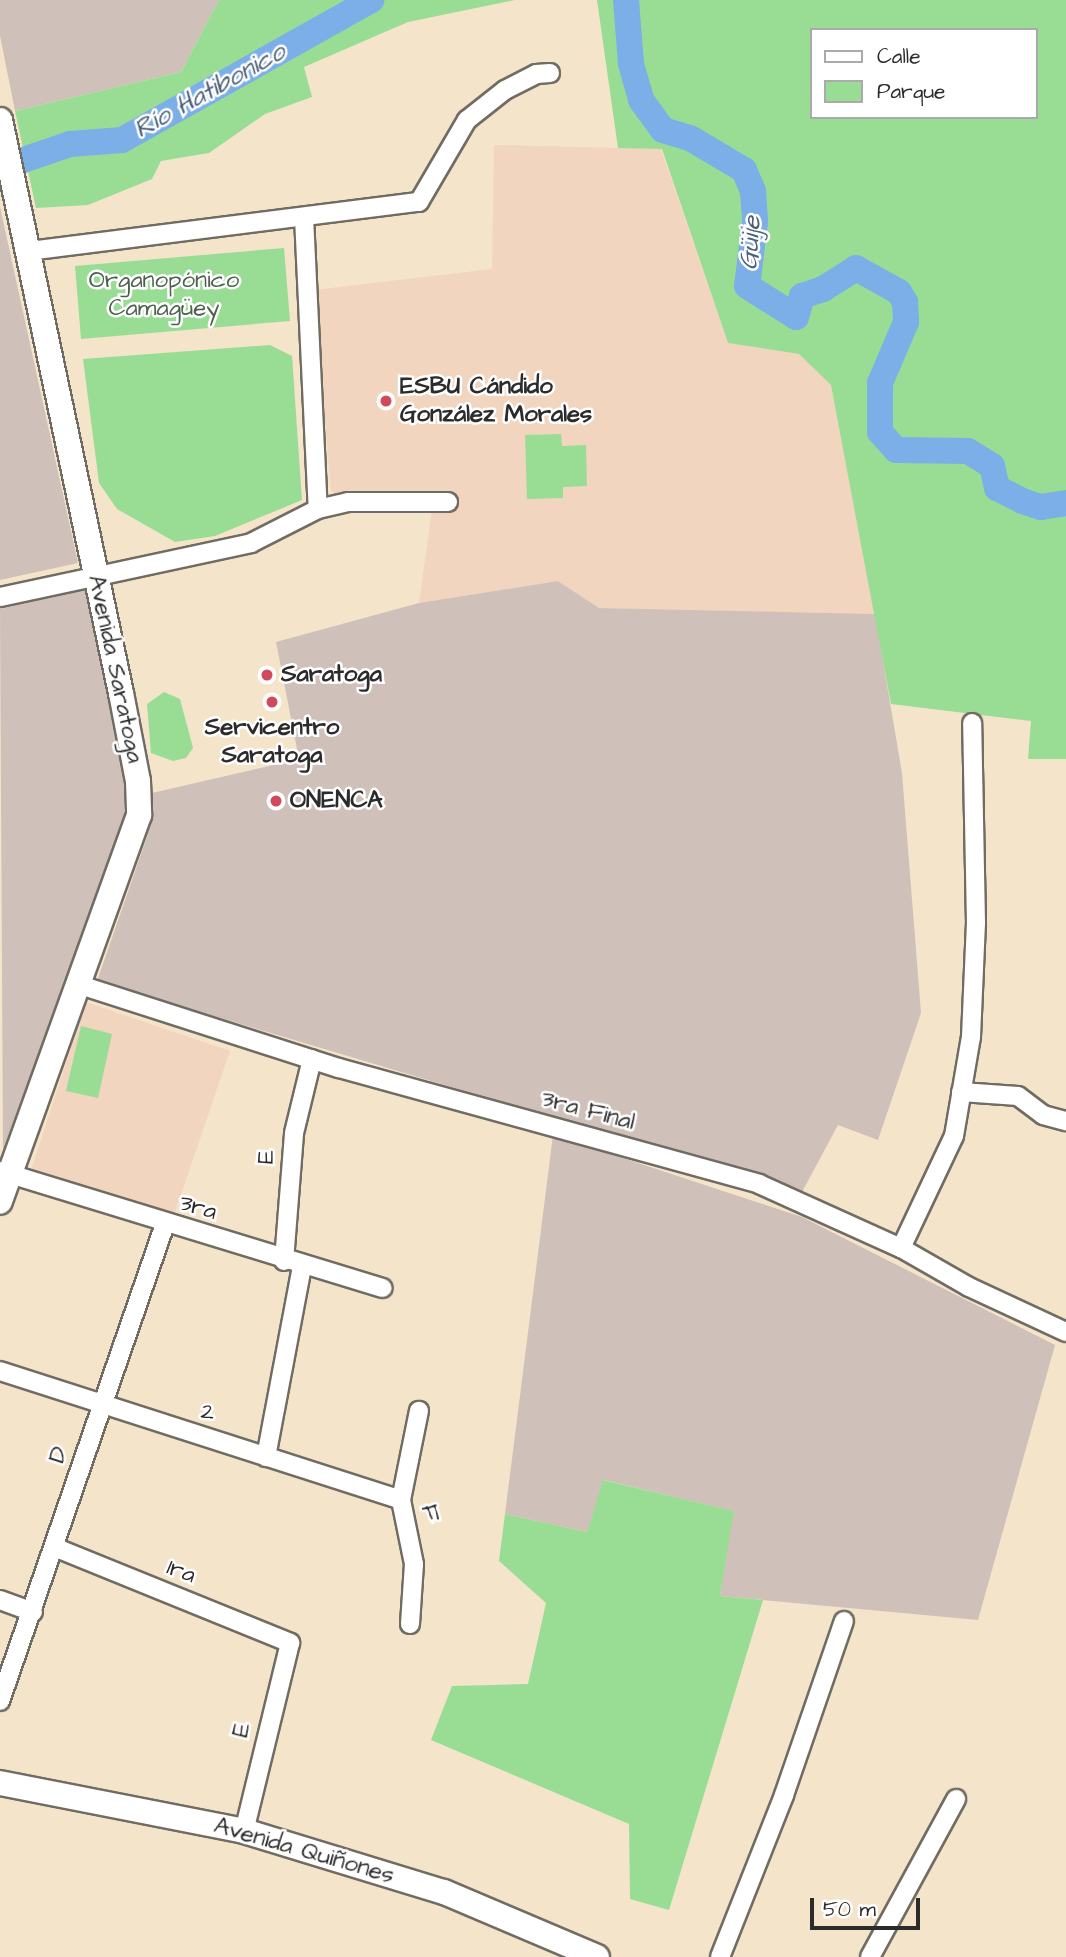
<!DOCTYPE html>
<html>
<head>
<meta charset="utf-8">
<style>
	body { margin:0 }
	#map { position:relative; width:1066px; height:1957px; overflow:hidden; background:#f4e4ca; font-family:"Architects Daughter",sans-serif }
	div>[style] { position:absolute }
	.built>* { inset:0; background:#f2d5be }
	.industrial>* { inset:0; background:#cfc1ba }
	.green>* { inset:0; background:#99dd95 }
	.river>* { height:26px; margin:-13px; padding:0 13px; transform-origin:13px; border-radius:13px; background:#7caee8 }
	.roads { filter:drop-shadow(2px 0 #716c63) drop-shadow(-2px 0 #716c63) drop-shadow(0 2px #716c63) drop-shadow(0 -2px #716c63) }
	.street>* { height:18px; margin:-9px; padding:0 9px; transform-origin:9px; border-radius:9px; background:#fff }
	.secondary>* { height:24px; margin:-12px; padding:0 12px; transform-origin:12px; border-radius:12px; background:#fff }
	.dots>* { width:19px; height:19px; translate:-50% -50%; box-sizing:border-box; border:4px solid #fff; border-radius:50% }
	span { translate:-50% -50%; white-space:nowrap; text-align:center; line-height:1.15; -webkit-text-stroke:5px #fff; paint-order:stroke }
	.park-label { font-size:24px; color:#4c604b }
	.poi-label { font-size:24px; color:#2b2b2b; font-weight:700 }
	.left { translate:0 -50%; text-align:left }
	.street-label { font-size:24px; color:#2b2b2b }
	.water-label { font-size:26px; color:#4b5f77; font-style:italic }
	.legend { position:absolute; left:810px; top:28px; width:228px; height:91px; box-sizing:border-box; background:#fff; border:2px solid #aaa; margin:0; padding:9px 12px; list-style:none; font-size:21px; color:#2b2b2b }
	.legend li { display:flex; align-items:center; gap:14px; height:35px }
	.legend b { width:35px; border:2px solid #aaa }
	.scale { position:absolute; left:810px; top:1898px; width:110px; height:32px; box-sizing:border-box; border:4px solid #2b2b2b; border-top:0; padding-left:9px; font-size:21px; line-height:24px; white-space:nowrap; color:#2b2b2b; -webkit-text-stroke:5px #fff; paint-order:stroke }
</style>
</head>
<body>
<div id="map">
	<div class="built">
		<i style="clip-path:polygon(494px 145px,661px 149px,728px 343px,799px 354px,831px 385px,875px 614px,599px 608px,558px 581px,419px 603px,433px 502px,348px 502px,331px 491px,314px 290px,492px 269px)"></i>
		<i style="clip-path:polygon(86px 1002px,230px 1051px,174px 1215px,30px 1173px)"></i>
	</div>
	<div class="industrial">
		<i style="clip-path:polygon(0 0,219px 0,181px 72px,15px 111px,0 36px)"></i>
		<i style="clip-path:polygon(0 207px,78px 563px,0 580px)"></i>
		<i style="clip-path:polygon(558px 581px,599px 608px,875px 614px,902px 773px,921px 1013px,878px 1140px,838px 1125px,802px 1192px,97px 981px,148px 834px,152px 793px,299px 759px,276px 642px,419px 603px)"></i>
		<i style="clip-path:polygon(85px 590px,127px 783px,127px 811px,3px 1150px,0 609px)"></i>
		<i style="clip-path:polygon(553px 1135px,802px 1217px,1055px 1345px,978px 1620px,720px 1596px,733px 1511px,604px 1480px,587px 1532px,505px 1514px)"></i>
	</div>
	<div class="green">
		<i style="clip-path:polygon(219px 0,515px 0,408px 22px,304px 67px,312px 97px,265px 114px,209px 153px,161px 161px,152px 179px,88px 205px,36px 208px,15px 111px,181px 72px)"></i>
		<i style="clip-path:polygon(evenodd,597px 0,1066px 0,1066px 759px,1028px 759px,1031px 721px,891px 704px,831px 385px,799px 354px,728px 343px,662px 149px,618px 148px,597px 0,812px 30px,1036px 30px,1036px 117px,812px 117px,812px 30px)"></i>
		<i style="clip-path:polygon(284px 248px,290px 321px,81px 339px,75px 266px)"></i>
		<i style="clip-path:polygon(270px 345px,292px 356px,302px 500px,215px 536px,175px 542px,117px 509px,99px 483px,83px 359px)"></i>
		<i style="clip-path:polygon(561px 434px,562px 446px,586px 445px,587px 486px,563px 487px,563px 498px,527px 499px,525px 435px)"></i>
		<i style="clip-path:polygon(164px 692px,180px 699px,193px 748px,186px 758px,173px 761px,151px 753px,147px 704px)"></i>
		<i style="clip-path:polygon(81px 1026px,112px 1034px,98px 1098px,66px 1091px)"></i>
		<i style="clip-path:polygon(603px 1480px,734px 1511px,720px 1596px,763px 1600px,669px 1910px,630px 1899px,629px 1824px,431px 1740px,452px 1686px,528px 1684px,546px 1603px,499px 1561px,505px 1514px,587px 1532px)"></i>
	</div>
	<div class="river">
		<i style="left:626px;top:0;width:64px;rotate:85.5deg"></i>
		<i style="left:631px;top:64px;width:37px;rotate:74deg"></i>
		<i style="left:641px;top:100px;width:37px;rotate:54deg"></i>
		<i style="left:663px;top:130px;width:28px;rotate:17deg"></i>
		<i style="left:690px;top:138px;width:63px;rotate:30.7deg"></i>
		<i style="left:744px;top:170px;width:23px;rotate:67deg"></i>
		<i style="left:753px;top:191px;width:31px;rotate:86deg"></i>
		<i style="left:755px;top:222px;width:64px;rotate:97.1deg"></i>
		<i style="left:747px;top:286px;width:58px;rotate:32.3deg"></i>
		<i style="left:796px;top:317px;width:22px;rotate:-74deg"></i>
		<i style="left:802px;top:296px;width:22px;rotate:-18deg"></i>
		<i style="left:823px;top:289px;width:39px;rotate:-32deg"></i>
		<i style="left:856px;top:268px;width:49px;rotate:29.2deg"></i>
		<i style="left:899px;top:292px;width:12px;rotate:59deg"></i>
		<i style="left:905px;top:302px;width:20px;rotate:87deg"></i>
		<i style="left:906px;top:322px;width:66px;rotate:113.1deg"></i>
		<i style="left:880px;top:383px;width:49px;rotate:90deg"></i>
		<i style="left:880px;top:432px;width:24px;rotate:48deg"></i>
		<i style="left:896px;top:450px;width:72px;rotate:0.8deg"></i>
		<i style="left:968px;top:451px;width:28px;rotate:32deg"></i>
		<i style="left:992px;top:466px;width:23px;rotate:77deg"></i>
		<i style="left:997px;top:488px;width:28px;rotate:27deg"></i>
		<i style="left:1022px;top:501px;width:20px;rotate:18deg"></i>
		<i style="left:1041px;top:507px;width:25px;rotate:-9deg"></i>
		<i style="left:0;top:168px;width:74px;rotate:-18.9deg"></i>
		<i style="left:70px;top:144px;width:52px;rotate:-4.4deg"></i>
		<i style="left:122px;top:140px;width:286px;rotate:-29.3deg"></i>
	</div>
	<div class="roads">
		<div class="street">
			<i style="left:304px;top:217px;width:292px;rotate:87.3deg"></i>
			<i style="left:29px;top:251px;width:393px;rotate:-7.2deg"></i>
			<i style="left:419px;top:202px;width:95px;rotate:-59.7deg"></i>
			<i style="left:467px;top:120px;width:48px;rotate:-38.3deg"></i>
			<i style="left:505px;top:90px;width:35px;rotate:-27deg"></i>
			<i style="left:536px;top:74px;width:14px;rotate:-4deg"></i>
			<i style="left:0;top:597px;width:257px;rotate:-12.1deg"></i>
			<i style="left:251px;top:543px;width:75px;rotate:-26.9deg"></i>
			<i style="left:318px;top:509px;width:31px;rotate:-13deg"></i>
			<i style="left:348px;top:502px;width:100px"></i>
			<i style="left:77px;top:984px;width:275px;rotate:17.8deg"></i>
			<i style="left:339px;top:1068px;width:436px;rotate:15.4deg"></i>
			<i style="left:759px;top:1184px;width:156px;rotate:24.3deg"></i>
			<i style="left:901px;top:1248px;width:78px;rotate:29.8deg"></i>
			<i style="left:969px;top:1287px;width:107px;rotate:24.9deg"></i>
			<i style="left:961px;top:1092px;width:57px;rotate:4deg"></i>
			<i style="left:1018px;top:1096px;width:31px;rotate:37deg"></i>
			<i style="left:1043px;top:1115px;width:24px;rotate:15deg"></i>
			<i style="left:0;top:1171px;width:400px;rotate:17deg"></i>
			<i style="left:901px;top:1248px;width:124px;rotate:-64.7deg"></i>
			<i style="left:954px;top:1136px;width:100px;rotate:-80.3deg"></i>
			<i style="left:971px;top:1037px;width:114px;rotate:-87.5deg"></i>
			<i style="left:976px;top:923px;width:200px;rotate:-91.1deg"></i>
			<i style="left:284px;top:1261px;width:128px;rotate:-85.5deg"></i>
			<i style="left:294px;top:1133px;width:76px;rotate:-76.3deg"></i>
			<i style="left:0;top:1371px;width:421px;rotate:17.8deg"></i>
			<i style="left:266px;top:1457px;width:193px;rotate:-79.3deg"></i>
			<i style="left:54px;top:1547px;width:255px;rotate:22.1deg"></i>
			<i style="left:290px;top:1643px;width:194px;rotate:103.7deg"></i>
			<i style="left:0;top:1600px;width:35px;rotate:20deg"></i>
			<i style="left:410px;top:1624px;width:60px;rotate:-86.2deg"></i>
			<i style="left:414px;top:1564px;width:65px;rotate:-101.5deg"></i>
			<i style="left:401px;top:1500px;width:91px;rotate:-78.6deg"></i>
			<i style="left:0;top:1701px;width:505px;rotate:-70.92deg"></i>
			<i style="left:720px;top:1957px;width:174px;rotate:-68.4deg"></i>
			<i style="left:784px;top:1795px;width:184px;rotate:-71deg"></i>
			<i style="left:870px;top:1957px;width:180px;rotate:-61.4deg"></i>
		</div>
		<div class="secondary">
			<i style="left:0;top:120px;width:586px;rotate:78.08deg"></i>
			<i style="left:121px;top:693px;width:90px;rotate:79.1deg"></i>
			<i style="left:138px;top:781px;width:34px;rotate:88deg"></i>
			<i style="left:139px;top:815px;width:411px;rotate:109.8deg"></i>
			<i style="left:0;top:1783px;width:249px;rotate:11.1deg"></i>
			<i style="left:244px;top:1831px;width:209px;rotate:17deg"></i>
			<i style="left:444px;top:1892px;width:166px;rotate:23deg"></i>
		</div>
	</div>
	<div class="dots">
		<i style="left:386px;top:401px;background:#d1495b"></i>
		<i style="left:267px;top:675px;background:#d1495b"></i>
		<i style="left:272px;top:702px;background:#d1495b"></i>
		<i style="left:276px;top:801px;background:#d1495b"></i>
	</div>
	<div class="park-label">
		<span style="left:164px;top:295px">Organopónico<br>Camagüey</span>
	</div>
	<div class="poi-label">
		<span class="left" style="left:400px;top:401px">ESBU Cándido<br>González Morales</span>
		<span class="left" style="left:281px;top:675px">Saratoga</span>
		<span style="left:272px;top:742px">Servicentro<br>Saratoga</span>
		<span class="left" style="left:290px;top:801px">ONENCA</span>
	</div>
	<div class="street-label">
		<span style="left:115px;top:669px;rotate:78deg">Avenida Saratoga</span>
		<span style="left:588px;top:1111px;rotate:15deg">3ra Final</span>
		<span style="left:267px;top:1157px;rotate:-85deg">E</span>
		<span style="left:198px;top:1208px;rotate:17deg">3ra</span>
		<span style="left:208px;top:1413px;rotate:17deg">2</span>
		<span style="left:59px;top:1455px;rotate:-72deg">D</span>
		<span style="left:429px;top:1513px;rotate:80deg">F</span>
		<span style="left:181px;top:1572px;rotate:21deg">1ra</span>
		<span style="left:242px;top:1730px;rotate:-76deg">E</span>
		<span style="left:304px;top:1851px;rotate:16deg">Avenida Quiñones</span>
	</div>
	<div class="water-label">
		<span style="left:210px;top:91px;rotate:-29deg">Río Hatibonico</span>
		<span style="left:751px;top:243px;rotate:-86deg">Güije</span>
	</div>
	<ul class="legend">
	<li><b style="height:9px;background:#fff"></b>Calle</li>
	<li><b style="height:19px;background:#99dd95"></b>Parque</li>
	</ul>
	<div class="scale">50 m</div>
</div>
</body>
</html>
